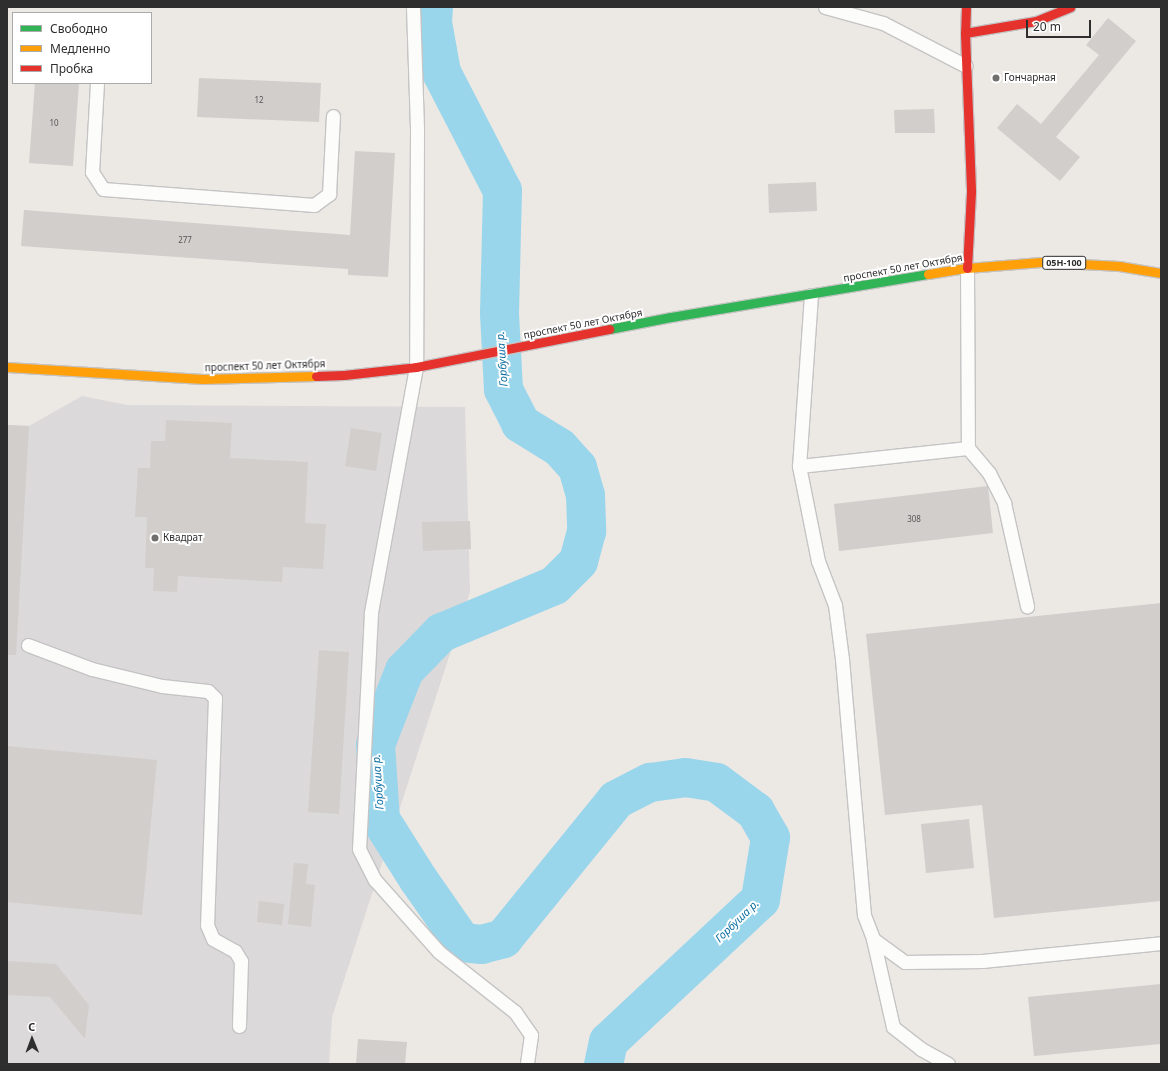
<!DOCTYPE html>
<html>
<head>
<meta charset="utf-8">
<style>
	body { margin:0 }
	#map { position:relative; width:1168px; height:1071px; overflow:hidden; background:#ece8e4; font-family:"Noto Sans",sans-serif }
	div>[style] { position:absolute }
	.industrial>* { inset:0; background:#dcd9db }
	.river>* { height:39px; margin:-19.5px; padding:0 19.5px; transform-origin:19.5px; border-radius:19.5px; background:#99d6ec }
	.building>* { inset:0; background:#d1cecb }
	.roads { filter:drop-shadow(1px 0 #c5c4c5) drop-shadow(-1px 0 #c5c4c5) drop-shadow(0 1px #c5c4c5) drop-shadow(0 -1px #c5c4c5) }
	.lane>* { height:13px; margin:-6.5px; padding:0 6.5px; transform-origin:6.5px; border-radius:6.5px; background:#fcfcfb }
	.fast>* { height:9px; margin:-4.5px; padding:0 4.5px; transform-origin:4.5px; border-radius:4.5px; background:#30b455 }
	.slow>* { height:9px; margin:-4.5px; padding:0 4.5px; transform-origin:4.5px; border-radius:4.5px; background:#ff9f0a }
	.jam>* { height:9px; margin:-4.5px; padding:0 4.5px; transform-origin:4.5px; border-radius:4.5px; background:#e5322d }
	.dots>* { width:11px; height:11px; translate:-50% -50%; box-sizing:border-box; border:2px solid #fff; border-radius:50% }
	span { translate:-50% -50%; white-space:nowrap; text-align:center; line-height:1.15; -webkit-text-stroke:4px #fff; paint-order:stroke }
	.number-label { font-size:8px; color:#585857 }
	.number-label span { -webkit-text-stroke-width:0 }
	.shield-label span { padding:1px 3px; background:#fff; border:1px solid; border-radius:3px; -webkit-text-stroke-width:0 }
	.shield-label { font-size:9px; color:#2e2e2e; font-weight:700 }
	.poi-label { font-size:10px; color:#2e2e2e }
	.left { translate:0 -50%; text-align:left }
	.street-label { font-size:10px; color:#2e2e2e }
	.water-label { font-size:11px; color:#0d6fa3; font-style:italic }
	.frame { position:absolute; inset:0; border:8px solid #2e2e2e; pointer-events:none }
	.legend { position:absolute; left:12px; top:12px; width:140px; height:72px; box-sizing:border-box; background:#fff; border:1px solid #ababab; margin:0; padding:5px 7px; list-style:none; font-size:12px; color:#2e2e2e }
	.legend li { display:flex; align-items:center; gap:8px; height:20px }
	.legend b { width:20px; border:1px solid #ababab }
	.north { position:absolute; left:12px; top:1019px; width:40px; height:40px; -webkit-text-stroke:3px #fff; paint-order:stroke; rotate:359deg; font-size:11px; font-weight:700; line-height:16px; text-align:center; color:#2e2e2e }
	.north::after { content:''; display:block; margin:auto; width:14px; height:18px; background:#2e2e2e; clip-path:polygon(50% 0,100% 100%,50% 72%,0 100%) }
	.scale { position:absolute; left:1026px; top:20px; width:65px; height:18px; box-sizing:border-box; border:2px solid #2e2e2e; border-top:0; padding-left:5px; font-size:12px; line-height:14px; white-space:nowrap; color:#2e2e2e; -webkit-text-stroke:3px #fff; paint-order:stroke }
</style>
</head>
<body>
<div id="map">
	<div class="industrial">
		<i style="clip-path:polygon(82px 396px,127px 405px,465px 407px,470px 592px,332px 1017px,329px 1064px,7px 1064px,7px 425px,29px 426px)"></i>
	</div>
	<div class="river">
		<i style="left:433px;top:7px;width:15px;rotate:94deg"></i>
		<i style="left:432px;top:22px;width:51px;rotate:79.8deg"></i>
		<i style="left:441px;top:72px;width:133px;rotate:62.7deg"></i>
		<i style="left:502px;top:190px;width:123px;rotate:91.4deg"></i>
		<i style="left:499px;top:313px;width:76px;rotate:87deg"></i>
		<i style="left:503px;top:389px;width:38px;rotate:63deg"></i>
		<i style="left:520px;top:423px;width:46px;rotate:31.6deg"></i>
		<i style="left:559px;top:447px;width:27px;rotate:48deg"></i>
		<i style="left:577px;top:467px;width:29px;rotate:74deg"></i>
		<i style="left:585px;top:495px;width:36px;rotate:88deg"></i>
		<i style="left:586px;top:531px;width:31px;rotate:105deg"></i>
		<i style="left:578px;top:561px;width:34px;rotate:135deg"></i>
		<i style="left:554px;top:585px;width:122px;rotate:157.4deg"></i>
		<i style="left:441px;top:632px;width:53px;rotate:134.2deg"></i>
		<i style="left:404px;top:670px;width:79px;rotate:111.4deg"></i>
		<i style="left:375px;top:744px;width:75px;rotate:86.2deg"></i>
		<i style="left:380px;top:819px;width:71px;rotate:57.7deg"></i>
		<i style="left:418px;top:879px;width:77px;rotate:55.1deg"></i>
		<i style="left:462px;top:942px;width:19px;rotate:6deg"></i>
		<i style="left:481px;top:944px;width:23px;rotate:-15deg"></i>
		<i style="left:503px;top:938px;width:179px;rotate:-50.9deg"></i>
		<i style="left:616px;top:799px;width:38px;rotate:-27deg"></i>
		<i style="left:650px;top:782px;width:35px;rotate:-8deg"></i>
		<i style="left:685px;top:777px;width:31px;rotate:9deg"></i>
		<i style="left:716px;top:782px;width:49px;rotate:36.6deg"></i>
		<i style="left:755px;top:811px;width:30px;rotate:60deg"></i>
		<i style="left:770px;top:837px;width:63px;rotate:99.2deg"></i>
		<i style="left:760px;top:899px;width:208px;rotate:136.9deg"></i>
		<i style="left:608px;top:1041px;width:24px;rotate:102deg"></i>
	</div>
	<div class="building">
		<i style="clip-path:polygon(1108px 18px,1136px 41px,1056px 137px,1080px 157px,1060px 181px,997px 128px,1017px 104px,1041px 124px,1099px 55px,1086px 45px)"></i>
		<i style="clip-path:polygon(199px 78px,321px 83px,319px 122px,197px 117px)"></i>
		<i style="clip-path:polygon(35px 83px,79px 83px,73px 166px,29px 163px)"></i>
		<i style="clip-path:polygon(934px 109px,935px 133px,895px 133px,894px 110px)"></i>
		<i style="clip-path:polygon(355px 151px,395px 153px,388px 277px,348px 275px,348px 269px,21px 246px,24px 210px,350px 235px)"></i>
		<i style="clip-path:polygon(816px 182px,817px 211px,769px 213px,768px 184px)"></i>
		<i style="clip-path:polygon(166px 420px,232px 423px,230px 458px,308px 462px,305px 523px,326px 524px,323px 569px,283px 567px,282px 582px,178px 576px,177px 592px,153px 591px,154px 568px,145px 568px,147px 517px,135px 517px,138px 468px,150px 468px,151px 441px,165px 441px)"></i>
		<i style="clip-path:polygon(7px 425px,29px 426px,16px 655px,7px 655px)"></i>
		<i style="clip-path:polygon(351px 428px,382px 433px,376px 471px,345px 466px)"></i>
		<i style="clip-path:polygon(988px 486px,993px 533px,839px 551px,834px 504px)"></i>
		<i style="clip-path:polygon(470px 521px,471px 549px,423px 551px,422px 522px)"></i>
		<i style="clip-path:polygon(1161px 603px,1161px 901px,994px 918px,982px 805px,885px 815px,866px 634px)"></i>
		<i style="clip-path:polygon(319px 650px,349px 652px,339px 814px,308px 812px)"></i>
		<i style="clip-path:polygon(7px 746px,157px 760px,142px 915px,7px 902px)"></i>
		<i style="clip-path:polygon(969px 819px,974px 868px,926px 873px,921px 824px)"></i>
		<i style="clip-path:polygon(294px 863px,308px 864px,306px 884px,315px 885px,311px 927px,288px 924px)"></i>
		<i style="clip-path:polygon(259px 901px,284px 904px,282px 925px,257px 922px)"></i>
		<i style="clip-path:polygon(7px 961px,56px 964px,89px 1005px,85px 1039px,50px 997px,7px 995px)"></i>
		<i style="clip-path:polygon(1161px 984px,1161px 1044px,1034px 1056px,1028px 997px)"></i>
		<i style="clip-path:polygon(358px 1039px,407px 1042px,405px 1064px,356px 1064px)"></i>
	</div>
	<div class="roads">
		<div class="lane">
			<i style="left:413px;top:7px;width:122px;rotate:88.1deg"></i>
			<i style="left:417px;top:129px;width:238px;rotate:90.2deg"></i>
			<i style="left:416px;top:367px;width:250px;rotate:100.4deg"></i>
			<i style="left:371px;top:613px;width:236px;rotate:92.9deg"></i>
			<i style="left:359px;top:849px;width:35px;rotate:63deg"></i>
			<i style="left:375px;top:880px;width:96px;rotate:48.4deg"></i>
			<i style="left:439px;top:952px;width:97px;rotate:38.3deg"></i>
			<i style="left:515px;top:1012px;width:28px;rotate:55deg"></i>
			<i style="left:531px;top:1035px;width:29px;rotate:98deg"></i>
			<i style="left:825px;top:7px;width:60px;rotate:15.4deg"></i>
			<i style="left:883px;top:23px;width:93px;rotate:27.4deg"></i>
			<i style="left:97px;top:83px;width:89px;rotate:93.2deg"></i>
			<i style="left:92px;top:172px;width:20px;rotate:57deg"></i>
			<i style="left:103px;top:189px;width:212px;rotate:4.3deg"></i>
			<i style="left:314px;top:205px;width:19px;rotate:-36deg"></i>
			<i style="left:329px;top:194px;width:78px;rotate:-87.1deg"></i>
			<i style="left:967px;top:268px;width:180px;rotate:89.7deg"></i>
			<i style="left:968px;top:448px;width:33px;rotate:50deg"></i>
			<i style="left:989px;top:473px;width:34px;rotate:63deg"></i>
			<i style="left:1004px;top:503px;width:106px;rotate:77.4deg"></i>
			<i style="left:811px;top:295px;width:171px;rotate:94deg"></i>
			<i style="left:799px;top:466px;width:97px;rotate:78.7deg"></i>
			<i style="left:818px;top:561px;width:47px;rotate:68.9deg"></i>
			<i style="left:835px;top:605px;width:54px;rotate:82.6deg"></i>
			<i style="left:842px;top:659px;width:257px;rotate:85.1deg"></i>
			<i style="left:864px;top:915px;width:26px;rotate:69deg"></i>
			<i style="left:873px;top:939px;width:39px;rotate:36deg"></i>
			<i style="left:905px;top:962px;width:77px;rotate:-0.7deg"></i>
			<i style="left:982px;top:961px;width:180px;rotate:-5.7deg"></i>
			<i style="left:799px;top:466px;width:170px;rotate:-6.1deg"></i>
			<i style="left:28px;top:645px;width:68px;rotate:20.6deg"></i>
			<i style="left:92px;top:669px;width:72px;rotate:13.7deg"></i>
			<i style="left:162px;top:686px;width:46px;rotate:6.2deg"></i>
			<i style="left:208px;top:691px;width:10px;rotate:45deg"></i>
			<i style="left:215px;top:698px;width:227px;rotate:92deg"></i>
			<i style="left:207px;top:925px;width:15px;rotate:67deg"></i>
			<i style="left:213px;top:939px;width:25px;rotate:29deg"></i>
			<i style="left:235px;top:951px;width:12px;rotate:59deg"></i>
			<i style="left:241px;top:961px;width:65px;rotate:91.8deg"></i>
			<i style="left:873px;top:939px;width:90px;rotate:77.2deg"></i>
			<i style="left:893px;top:1027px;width:36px;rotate:38deg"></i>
			<i style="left:921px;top:1049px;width:31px;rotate:29deg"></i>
		</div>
		<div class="fast">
			<i style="left:609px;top:329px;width:63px;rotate:-11deg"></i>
			<i style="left:671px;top:317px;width:261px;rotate:-9.5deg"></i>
		</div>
		<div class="slow">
			<i style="left:928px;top:274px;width:39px;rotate:-9deg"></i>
			<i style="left:967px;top:268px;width:74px;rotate:-4.6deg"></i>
			<i style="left:1041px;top:262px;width:78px;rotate:2.9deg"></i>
			<i style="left:1119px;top:266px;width:43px;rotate:9.5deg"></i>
			<i style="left:7px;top:367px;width:196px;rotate:3.5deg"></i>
			<i style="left:203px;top:379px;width:113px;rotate:-1.5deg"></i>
		</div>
		<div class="jam">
			<i style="left:966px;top:7px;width:26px;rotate:92deg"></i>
			<i style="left:965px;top:33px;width:159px;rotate:87.8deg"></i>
			<i style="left:971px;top:192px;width:76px;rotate:93deg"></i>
			<i style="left:965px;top:33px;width:72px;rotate:-9.6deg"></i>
			<i style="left:1036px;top:21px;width:37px;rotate:-22deg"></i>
			<i style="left:316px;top:376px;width:28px;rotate:-2deg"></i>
			<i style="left:344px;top:375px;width:72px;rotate:-6.3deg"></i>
			<i style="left:416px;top:367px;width:197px;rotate:-11.1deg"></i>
		</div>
	</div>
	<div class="dots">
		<i style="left:996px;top:78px;background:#706f6e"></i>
		<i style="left:155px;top:538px;background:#706f6e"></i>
	</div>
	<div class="number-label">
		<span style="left:259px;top:100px">12</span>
		<span style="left:54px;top:123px">10</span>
		<span style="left:185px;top:240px">277</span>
		<span style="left:914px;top:519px">308</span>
	</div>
	<div class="shield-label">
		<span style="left:1064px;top:263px">05Н-100</span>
	</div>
	<div class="poi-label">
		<span class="left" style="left:1004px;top:78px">Гончарная</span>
		<span class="left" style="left:163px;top:538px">Квадрат</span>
	</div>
	<div class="street-label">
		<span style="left:903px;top:268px;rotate:-10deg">проспект 50 лет Октября</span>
		<span style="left:583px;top:324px;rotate:-11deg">проспект 50 лет Октября</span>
		<span style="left:265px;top:366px;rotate:-2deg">проспект 50 лет Октября</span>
	</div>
	<div class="water-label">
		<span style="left:502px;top:359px;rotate:-94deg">Горбуша р.</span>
		<span style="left:378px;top:782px;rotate:-94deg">Горбуша р.</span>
		<span style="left:737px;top:921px;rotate:-44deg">Горбуша р.</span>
	</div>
	<div class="frame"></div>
	<ul class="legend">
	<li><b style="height:5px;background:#30b455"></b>Свободно</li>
	<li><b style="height:5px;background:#ff9f0a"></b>Медленно</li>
	<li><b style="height:5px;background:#e5322d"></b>Пробка</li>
	</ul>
	<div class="north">С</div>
	<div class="scale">20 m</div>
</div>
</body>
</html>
